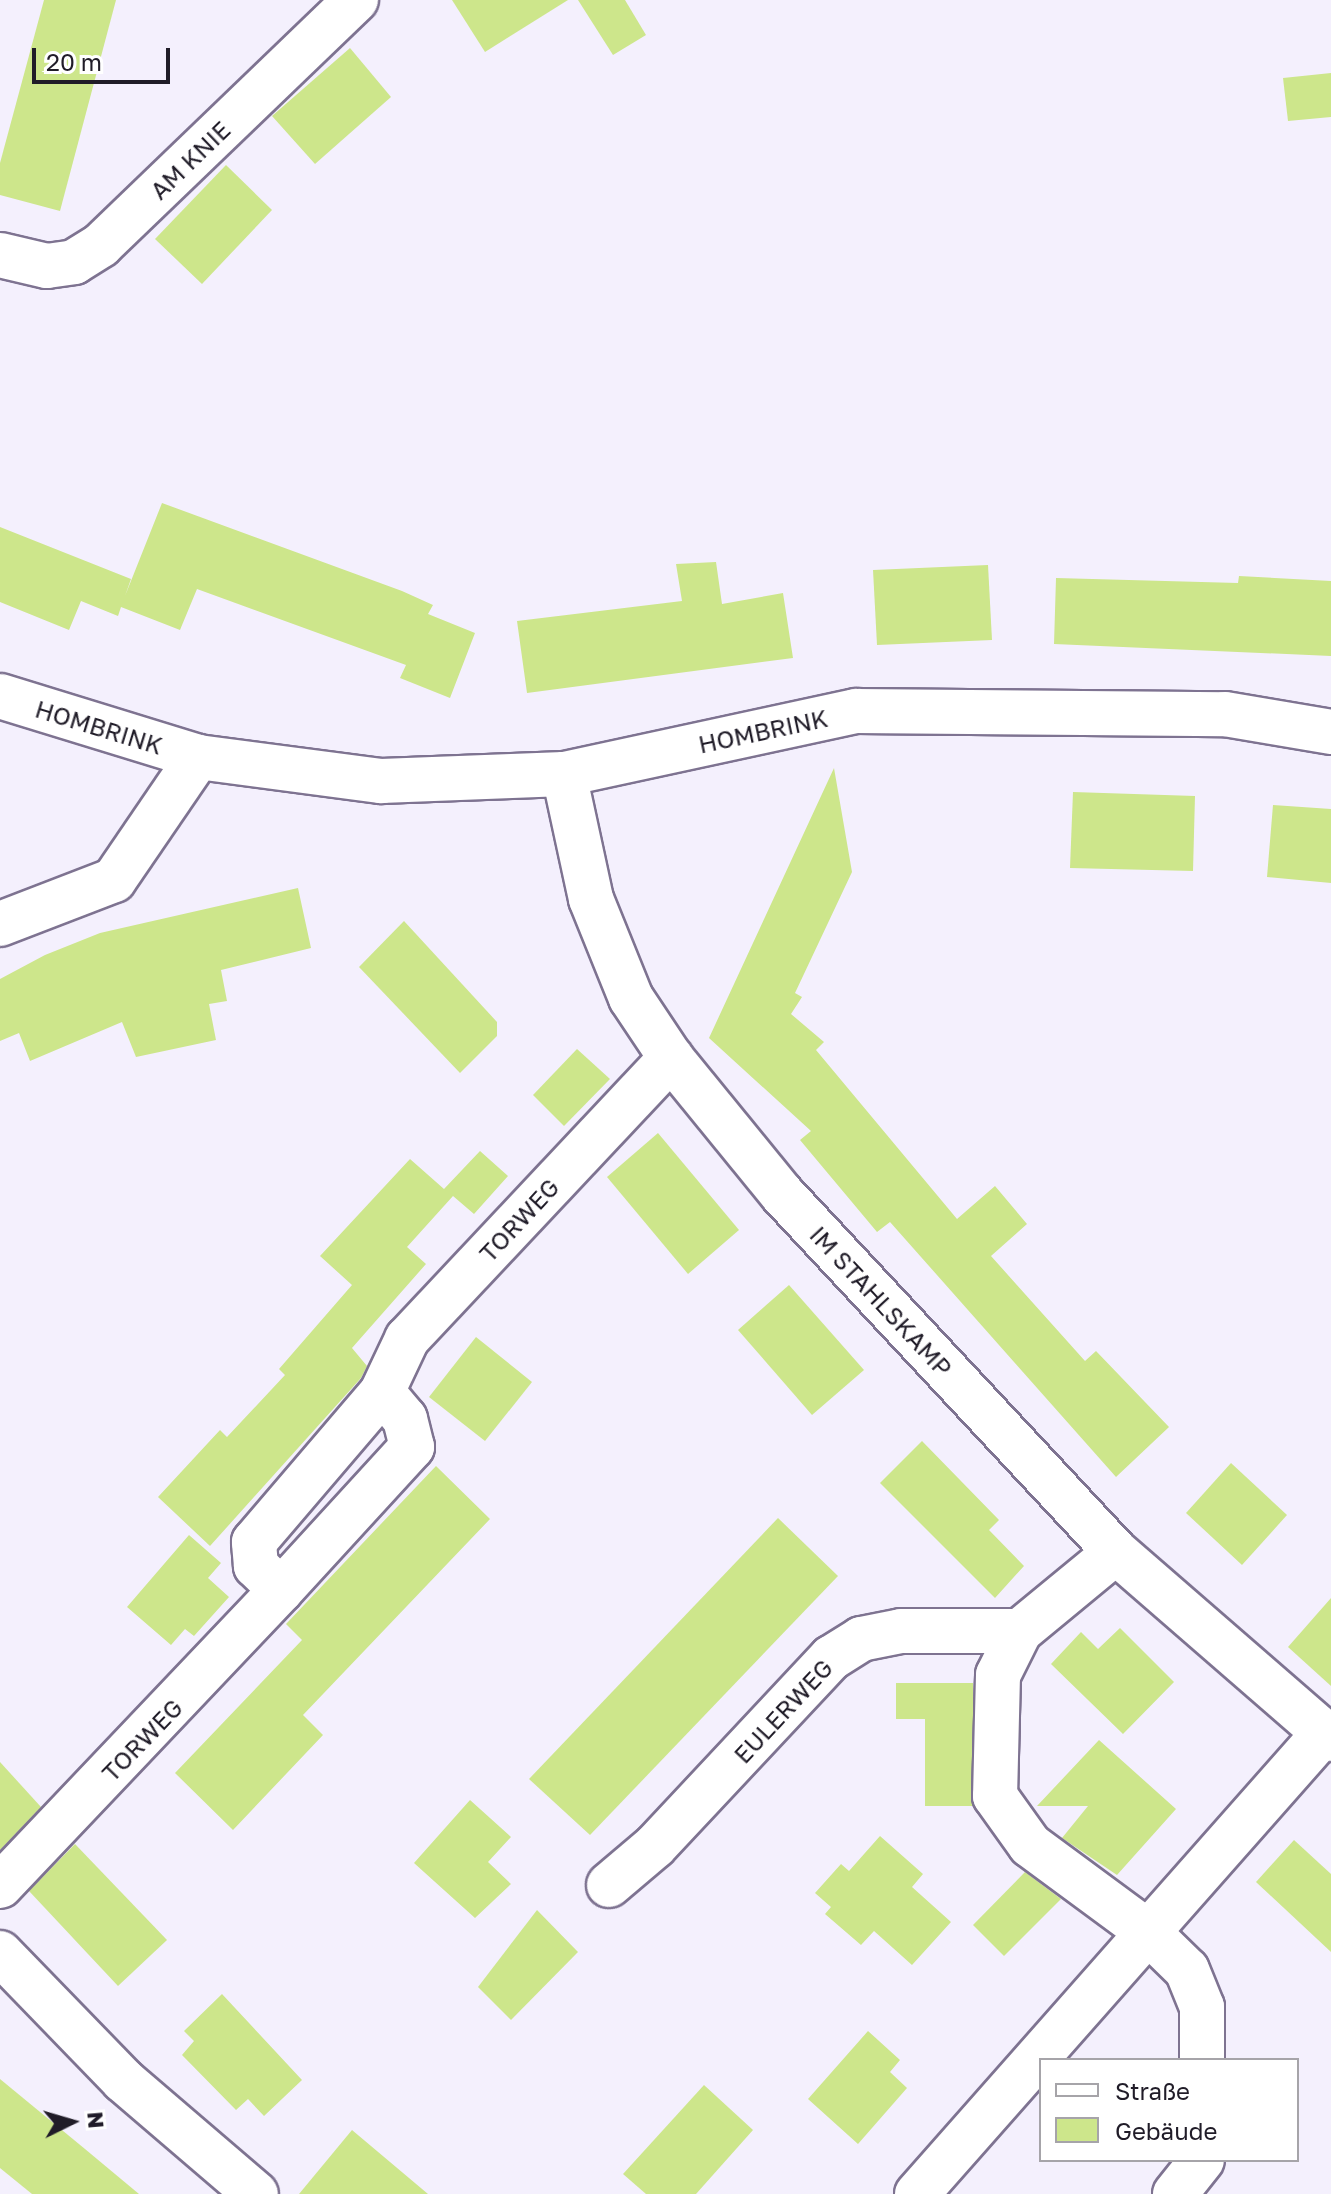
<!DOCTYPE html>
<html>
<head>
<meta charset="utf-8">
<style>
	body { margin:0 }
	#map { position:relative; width:1331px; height:2194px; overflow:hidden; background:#f4f0fd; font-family:"Golos Text",sans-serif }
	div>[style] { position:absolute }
	.building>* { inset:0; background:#cde68b }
	.roads { filter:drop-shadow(2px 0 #7e7391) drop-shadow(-2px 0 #7e7391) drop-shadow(0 2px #7e7391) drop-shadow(0 -2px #7e7391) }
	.minor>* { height:44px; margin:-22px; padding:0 22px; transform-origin:22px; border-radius:22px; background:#fff }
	span { translate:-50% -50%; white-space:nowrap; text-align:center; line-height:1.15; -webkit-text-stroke:8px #fff; paint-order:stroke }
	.street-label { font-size:24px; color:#201c28 }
	.legend { position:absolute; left:1039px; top:2058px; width:260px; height:104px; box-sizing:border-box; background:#fff; border:2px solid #a6a4a9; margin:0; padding:10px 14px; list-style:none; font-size:24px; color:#201c28 }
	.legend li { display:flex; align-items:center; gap:16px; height:40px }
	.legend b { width:40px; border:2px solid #a6a4a9 }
	.north { position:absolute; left:32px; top:2082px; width:80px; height:80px; -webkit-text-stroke:6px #fff; paint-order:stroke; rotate:85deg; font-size:22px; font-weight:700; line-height:32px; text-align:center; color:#201c28 }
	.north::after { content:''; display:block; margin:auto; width:28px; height:36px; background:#201c28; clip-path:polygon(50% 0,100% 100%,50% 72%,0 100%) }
	.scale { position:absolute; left:32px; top:48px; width:138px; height:36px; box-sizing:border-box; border:4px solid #201c28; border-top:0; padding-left:10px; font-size:24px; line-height:28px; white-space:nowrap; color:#201c28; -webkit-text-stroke:6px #fff; paint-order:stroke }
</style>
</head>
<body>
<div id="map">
	<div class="building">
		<i style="clip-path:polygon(44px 0,116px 0,60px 211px,0 195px,0 163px)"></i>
		<i style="clip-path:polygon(452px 0,568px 0,485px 52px)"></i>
		<i style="clip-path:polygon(578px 0,625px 0,646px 35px,613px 55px)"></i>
		<i style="clip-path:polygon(350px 48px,391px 97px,315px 164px,272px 116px)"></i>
		<i style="clip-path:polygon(1331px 73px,1331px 117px,1288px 121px,1283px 78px)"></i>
		<i style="clip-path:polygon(226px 165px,272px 210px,202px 284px,155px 239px)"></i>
		<i style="clip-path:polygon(162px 503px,402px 591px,433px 605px,428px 614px,475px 633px,450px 698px,400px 678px,406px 665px,197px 589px,180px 630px,121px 607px,118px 616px,81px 601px,69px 630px,0 602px,0 527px,131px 579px,125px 596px)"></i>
		<i style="clip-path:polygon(716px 562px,722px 604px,783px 593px,793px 658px,527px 693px,517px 621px,682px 601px,676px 564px)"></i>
		<i style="clip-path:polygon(988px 565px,992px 640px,877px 645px,873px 570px)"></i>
		<i style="clip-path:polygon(1239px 576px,1331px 581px,1331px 656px,1054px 644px,1056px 578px,1238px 583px)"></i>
		<i style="clip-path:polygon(834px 768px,852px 872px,795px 993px,802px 997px,791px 1014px,824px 1042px,816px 1050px,957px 1219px,995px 1186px,1027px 1224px,991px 1256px,1085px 1361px,1096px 1351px,1169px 1427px,1116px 1477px,890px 1222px,877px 1232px,800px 1140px,811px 1131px,709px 1038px)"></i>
		<i style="clip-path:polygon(1073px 792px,1195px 796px,1193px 871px,1070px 868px)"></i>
		<i style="clip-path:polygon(1273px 805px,1331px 809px,1331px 883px,1267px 877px)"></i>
		<i style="clip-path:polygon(298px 888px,311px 948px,221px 970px,227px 1001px,209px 1004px,216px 1040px,136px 1057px,122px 1022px,30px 1061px,19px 1033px,0 1041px,0 979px,45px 955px,100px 933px)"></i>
		<i style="clip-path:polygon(404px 921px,497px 1022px,497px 1036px,460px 1073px,359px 967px)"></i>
		<i style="clip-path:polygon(577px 1049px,610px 1079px,564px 1126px,533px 1095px)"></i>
		<i style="clip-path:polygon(658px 1133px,739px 1230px,688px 1274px,607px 1177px)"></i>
		<i style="clip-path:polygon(480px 1151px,508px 1176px,474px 1214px,453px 1196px,407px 1247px,426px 1264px,352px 1348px,367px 1366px,361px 1378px,210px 1546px,158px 1497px,220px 1430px,227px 1437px,285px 1375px,279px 1369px,352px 1285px,320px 1256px,410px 1159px,444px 1189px)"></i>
		<i style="clip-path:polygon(789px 1285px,864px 1370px,812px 1415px,738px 1330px)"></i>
		<i style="clip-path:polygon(476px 1337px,532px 1382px,485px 1441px,429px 1397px)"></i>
		<i style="clip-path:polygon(922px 1441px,999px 1520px,989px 1530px,1024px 1566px,995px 1598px,880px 1483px)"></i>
		<i style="clip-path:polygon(1231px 1463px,1287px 1515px,1242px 1565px,1186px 1513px)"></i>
		<i style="clip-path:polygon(436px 1466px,490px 1519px,303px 1715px,323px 1735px,233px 1830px,175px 1773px,302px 1640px,286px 1624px)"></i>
		<i style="clip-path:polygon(778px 1518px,838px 1576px,590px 1835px,529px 1779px)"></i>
		<i style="clip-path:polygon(189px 1535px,221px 1563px,208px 1578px,229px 1597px,194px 1636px,185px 1629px,171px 1645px,127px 1607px)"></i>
		<i style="clip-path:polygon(1331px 1598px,1331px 1686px,1288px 1647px)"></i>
		<i style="clip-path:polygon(1120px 1628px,1174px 1682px,1123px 1734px,1051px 1664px,1081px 1632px,1098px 1649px)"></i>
		<i style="clip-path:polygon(896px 1683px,973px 1683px,973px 1806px,925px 1806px,925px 1719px,896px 1719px)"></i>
		<i style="clip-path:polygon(1099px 1740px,1176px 1809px,1117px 1875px,1062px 1838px,1088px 1806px,1037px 1806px)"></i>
		<i style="clip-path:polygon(0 1762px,41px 1807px,0 1850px)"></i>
		<i style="clip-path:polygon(470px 1800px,511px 1837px,488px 1862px,511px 1884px,475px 1918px,414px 1863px)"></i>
		<i style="clip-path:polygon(880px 1836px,923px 1874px,912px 1887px,951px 1922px,912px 1965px,874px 1931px,861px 1945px,825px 1914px,831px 1907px,815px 1893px,841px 1864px,849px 1871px)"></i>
		<i style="clip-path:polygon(1294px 1840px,1331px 1874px,1331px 1952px,1256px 1882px)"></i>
		<i style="clip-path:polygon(75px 1844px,167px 1940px,118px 1986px,29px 1891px)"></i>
		<i style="clip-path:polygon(1025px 1872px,1061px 1899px,1004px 1956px,973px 1925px)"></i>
		<i style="clip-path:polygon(537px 1910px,578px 1952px,511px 2020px,478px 1987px)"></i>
		<i style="clip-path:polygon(222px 1994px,302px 2080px,264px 2116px,248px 2099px,236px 2110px,182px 2055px,194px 2041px,184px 2031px)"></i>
		<i style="clip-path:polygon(868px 2031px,900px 2060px,890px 2072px,907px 2088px,858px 2144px,808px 2099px)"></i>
		<i style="clip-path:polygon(0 2079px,85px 2149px,139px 2194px,32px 2194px,0 2168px)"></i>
		<i style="clip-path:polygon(704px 2085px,753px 2130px,696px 2194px,646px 2194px,623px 2174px)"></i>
		<i style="clip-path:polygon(352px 2130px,428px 2194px,299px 2194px)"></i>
	</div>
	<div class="roads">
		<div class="minor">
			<i style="left:0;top:255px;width:48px;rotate:13.2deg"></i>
			<i style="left:47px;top:266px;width:27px;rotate:-8deg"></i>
			<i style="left:74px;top:262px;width:32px;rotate:-32deg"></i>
			<i style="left:101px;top:245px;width:354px;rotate:-43.9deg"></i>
			<i style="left:0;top:696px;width:207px;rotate:17.1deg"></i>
			<i style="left:198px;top:757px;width:185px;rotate:7.5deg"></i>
			<i style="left:381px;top:781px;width:183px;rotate:-2.2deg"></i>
			<i style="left:564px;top:774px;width:299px;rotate:-12.2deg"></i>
			<i style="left:856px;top:711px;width:369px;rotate:0.5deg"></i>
			<i style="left:1225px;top:714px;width:108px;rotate:9.6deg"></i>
			<i style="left:564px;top:774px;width:128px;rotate:77.8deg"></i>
			<i style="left:591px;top:899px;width:107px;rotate:68deg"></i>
			<i style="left:631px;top:998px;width:72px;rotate:56.3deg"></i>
			<i style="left:671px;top:1058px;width:176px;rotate:50.8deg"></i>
			<i style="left:782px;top:1194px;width:490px;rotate:47deg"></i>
			<i style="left:1116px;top:1552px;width:285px;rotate:41deg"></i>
			<i style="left:0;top:924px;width:122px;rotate:-21.1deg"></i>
			<i style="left:114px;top:880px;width:149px;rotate:-55.7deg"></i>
			<i style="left:281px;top:1590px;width:194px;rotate:-47.5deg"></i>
			<i style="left:412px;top:1447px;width:29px;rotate:-104deg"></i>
			<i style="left:405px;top:1419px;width:35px;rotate:-130deg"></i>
			<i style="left:1020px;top:1631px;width:49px;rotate:116.6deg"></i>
			<i style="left:998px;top:1675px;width:121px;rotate:91.4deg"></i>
			<i style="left:995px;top:1796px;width:60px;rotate:54.5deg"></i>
			<i style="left:1030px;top:1845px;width:147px;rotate:36.4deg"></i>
			<i style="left:1148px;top:1932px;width:54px;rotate:44.3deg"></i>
			<i style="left:1187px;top:1970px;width:40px;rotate:68deg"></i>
			<i style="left:1202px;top:2007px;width:53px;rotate:90deg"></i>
			<i style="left:609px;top:1885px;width:60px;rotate:-40.3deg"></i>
			<i style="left:655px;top:1846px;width:258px;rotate:-46.9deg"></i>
			<i style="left:831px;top:1658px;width:36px;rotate:-32deg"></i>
			<i style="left:861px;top:1639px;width:41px;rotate:-11.3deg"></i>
			<i style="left:901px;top:1631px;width:119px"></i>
			<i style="left:1020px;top:1631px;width:124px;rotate:-39.5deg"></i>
			<i style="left:0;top:1886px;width:408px;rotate:-46.5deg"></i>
			<i style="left:281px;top:1590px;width:35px;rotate:-136deg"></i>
			<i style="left:256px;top:1566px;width:24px;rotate:-95deg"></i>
			<i style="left:254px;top:1542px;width:197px;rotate:-49.5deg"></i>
			<i style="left:382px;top:1392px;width:59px;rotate:-64.7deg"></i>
			<i style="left:407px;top:1339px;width:386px;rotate:-46.8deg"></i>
			<i style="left:0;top:1953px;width:177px;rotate:45.9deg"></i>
			<i style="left:123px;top:2080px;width:175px;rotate:40.6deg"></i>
			<i style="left:917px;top:2194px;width:615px;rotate:-48.56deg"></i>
			<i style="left:1175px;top:2194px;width:43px;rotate:-51.5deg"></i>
		</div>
	</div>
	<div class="street-label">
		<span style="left:190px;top:160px;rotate:-44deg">AM KNIE</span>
		<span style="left:99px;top:727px;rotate:17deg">HOMBRINK</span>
		<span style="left:763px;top:731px;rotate:-12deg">HOMBRINK</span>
		<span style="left:519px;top:1220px;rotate:-47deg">TORWEG</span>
		<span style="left:881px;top:1301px;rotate:47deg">IM STAHLSKAMP</span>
		<span style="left:783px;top:1711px;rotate:-47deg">EULERWEG</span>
		<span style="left:142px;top:1740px;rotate:-46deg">TORWEG</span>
	</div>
	<ul class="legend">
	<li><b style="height:10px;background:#fff"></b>Straße</li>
	<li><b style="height:22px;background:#cde68b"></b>Gebäude</li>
	</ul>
	<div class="north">N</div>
	<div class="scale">20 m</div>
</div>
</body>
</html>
